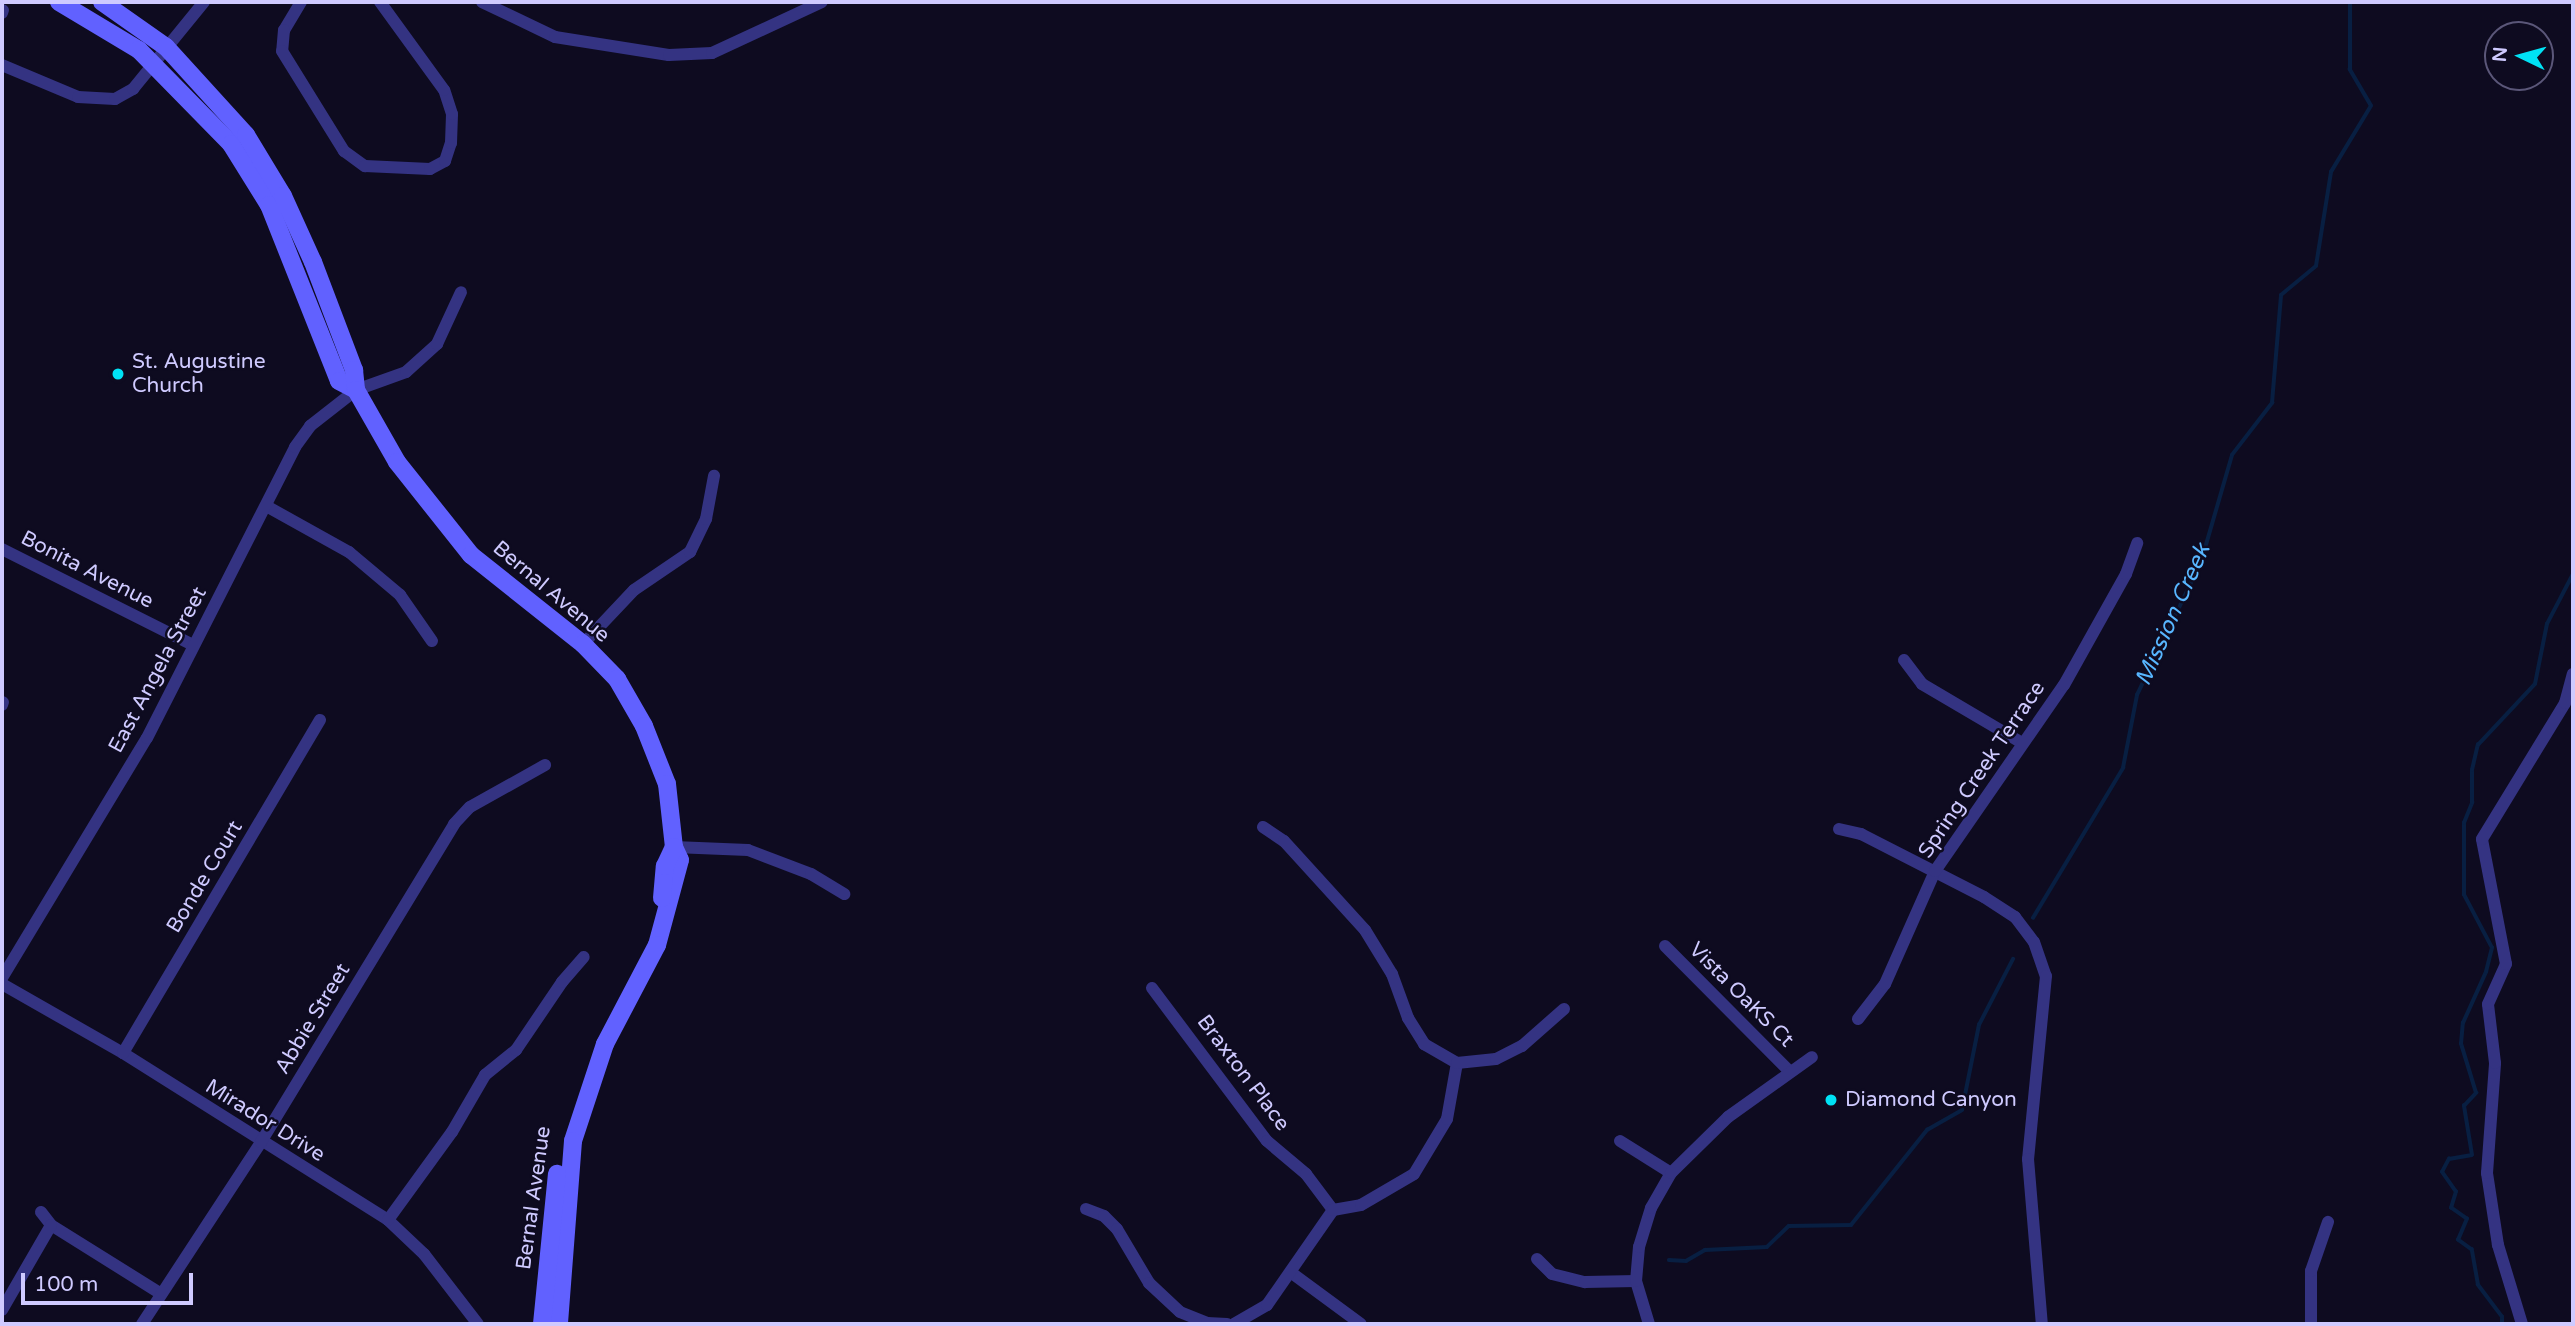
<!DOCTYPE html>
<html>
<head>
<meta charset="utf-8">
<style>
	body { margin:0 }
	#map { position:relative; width:2575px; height:1326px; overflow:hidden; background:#0e0b20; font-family:"Varela Round",sans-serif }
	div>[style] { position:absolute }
	.stream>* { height:3.5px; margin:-1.75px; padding:0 1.75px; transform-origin:1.75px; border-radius:1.75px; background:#081f42 }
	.minor>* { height:12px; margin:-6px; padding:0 6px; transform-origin:6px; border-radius:6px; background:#343382 }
	.secondary>* { height:18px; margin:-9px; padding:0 9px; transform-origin:9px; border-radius:9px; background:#6161ff }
	.dots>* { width:19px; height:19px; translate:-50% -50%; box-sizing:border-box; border:4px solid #0e0b20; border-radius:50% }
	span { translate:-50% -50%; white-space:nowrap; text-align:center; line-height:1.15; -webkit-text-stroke:5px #0e0b20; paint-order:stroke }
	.poi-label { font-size:21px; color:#cfcaff }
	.left { translate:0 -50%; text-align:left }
	.street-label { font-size:21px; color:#cfcaff }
	.water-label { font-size:23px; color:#58b6ff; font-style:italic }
	.frame { position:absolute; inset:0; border:4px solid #cfcaff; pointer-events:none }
	.north { position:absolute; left:2484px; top:21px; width:70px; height:70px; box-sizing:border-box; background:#0e0b20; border:2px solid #5b5779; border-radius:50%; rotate:275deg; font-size:19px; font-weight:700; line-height:28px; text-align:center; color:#cfcaff }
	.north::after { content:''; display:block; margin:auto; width:24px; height:32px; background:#00e2f5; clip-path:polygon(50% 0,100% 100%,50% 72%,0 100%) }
	.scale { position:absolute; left:21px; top:1273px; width:172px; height:32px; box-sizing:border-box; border:4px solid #cfcaff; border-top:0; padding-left:9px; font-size:21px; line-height:24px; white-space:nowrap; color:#cfcaff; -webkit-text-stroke:5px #0e0b20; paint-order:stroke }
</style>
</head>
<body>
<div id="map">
	<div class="stream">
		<i style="left:2033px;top:918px;width:175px;rotate:-59deg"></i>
		<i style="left:2123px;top:768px;width:74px;rotate:-79.1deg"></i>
		<i style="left:2137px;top:695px;width:148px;rotate:-64.3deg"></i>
		<i style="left:2201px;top:562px;width:111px;rotate:-73.8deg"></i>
		<i style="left:2232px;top:455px;width:66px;rotate:-52.4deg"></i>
		<i style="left:2272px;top:403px;width:108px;rotate:-85.2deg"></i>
		<i style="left:2281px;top:295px;width:45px;rotate:-39.6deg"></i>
		<i style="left:2316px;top:266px;width:95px;rotate:-80.9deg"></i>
		<i style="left:2331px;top:172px;width:77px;rotate:-58.8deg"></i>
		<i style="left:2371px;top:106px;width:42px;rotate:-120.3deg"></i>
		<i style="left:2350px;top:70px;width:68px;rotate:-90deg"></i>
		<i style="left:1669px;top:1260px;width:17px;rotate:3deg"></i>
		<i style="left:1686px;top:1261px;width:22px;rotate:-30deg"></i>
		<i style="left:1705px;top:1250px;width:62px;rotate:-2.8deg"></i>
		<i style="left:1767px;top:1247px;width:30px;rotate:-44deg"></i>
		<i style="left:1789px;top:1226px;width:62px;rotate:-0.9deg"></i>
		<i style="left:1851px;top:1225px;width:122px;rotate:-51.3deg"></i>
		<i style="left:1927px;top:1130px;width:40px;rotate:-29.7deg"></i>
		<i style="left:1962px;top:1110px;width:87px;rotate:-78.7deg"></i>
		<i style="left:1979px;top:1025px;width:74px;rotate:-62.7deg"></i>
		<i style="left:2502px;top:1324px;width:7px;rotate:-90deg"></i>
		<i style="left:2502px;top:1317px;width:40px;rotate:-127deg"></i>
		<i style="left:2478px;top:1285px;width:36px;rotate:-100deg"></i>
		<i style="left:2472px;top:1250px;width:17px;rotate:-144deg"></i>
		<i style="left:2458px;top:1240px;width:23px;rotate:-67deg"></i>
		<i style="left:2467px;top:1219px;width:19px;rotate:-145deg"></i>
		<i style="left:2451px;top:1208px;width:17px;rotate:-73deg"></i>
		<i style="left:2456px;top:1192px;width:24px;rotate:-125deg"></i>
		<i style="left:2442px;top:1172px;width:15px;rotate:-62deg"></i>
		<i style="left:2449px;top:1159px;width:23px;rotate:-10deg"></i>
		<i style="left:2472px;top:1155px;width:50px;rotate:-99.3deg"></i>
		<i style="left:2464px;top:1106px;width:18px;rotate:-47deg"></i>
		<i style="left:2476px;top:1093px;width:51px;rotate:-107deg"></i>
		<i style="left:2461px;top:1044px;width:21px;rotate:-85deg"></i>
		<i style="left:2463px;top:1023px;width:56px;rotate:-65.7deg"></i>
		<i style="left:2486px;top:972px;width:25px;rotate:-76deg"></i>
		<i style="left:2492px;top:948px;width:60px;rotate:-117.8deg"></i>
		<i style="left:2464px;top:895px;width:72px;rotate:-90deg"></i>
		<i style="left:2464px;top:823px;width:22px;rotate:-68deg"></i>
		<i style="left:2472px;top:803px;width:33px;rotate:-90deg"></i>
		<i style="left:2472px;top:770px;width:26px;rotate:-77deg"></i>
		<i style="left:2478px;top:745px;width:83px;rotate:-46.9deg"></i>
		<i style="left:2535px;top:684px;width:61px;rotate:-78.7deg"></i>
		<i style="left:2547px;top:624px;width:56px;rotate:-62.5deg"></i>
	</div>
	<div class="minor">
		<i style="left:301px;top:2px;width:33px;rotate:121deg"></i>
		<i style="left:284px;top:30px;width:21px;rotate:95deg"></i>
		<i style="left:282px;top:51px;width:118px;rotate:58.2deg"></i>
		<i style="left:344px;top:151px;width:26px;rotate:36deg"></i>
		<i style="left:365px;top:166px;width:65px;rotate:2.6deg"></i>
		<i style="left:430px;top:169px;width:17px;rotate:-28deg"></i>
		<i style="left:445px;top:161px;width:19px;rotate:-72deg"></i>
		<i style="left:451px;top:143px;width:29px;rotate:-88deg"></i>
		<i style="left:452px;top:114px;width:25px;rotate:-108deg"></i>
		<i style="left:444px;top:90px;width:109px;rotate:-126deg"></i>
		<i style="left:482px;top:2px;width:81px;rotate:25.6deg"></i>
		<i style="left:555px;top:37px;width:115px;rotate:9deg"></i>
		<i style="left:669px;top:55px;width:43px;rotate:-2.7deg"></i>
		<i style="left:712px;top:53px;width:121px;rotate:-24.9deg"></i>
		<i style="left:2px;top:13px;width:3px;rotate:-72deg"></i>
		<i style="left:2px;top:65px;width:82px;rotate:22.8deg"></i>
		<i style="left:78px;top:97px;width:37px;rotate:3deg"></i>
		<i style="left:115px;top:99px;width:21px;rotate:-29deg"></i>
		<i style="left:133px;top:89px;width:112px;rotate:-50.8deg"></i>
		<i style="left:268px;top:507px;width:93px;rotate:29.1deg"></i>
		<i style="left:349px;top:552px;width:67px;rotate:40.1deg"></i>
		<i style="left:400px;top:595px;width:56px;rotate:55.2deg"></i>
		<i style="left:2px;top:549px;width:214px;rotate:26.7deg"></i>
		<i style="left:583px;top:644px;width:74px;rotate:-46.6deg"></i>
		<i style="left:634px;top:590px;width:68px;rotate:-34.2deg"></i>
		<i style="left:690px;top:552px;width:37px;rotate:-64deg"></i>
		<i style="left:706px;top:519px;width:44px;rotate:-79.5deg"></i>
		<i style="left:1904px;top:660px;width:30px;rotate:53deg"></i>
		<i style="left:1922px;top:684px;width:116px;rotate:30.5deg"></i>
		<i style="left:2px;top:705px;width:3px;rotate:-72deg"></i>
		<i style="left:1263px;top:827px;width:25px;rotate:34deg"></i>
		<i style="left:1284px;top:841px;width:120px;rotate:47.7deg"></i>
		<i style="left:1365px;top:930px;width:52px;rotate:58.5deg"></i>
		<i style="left:1392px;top:974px;width:47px;rotate:70deg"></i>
		<i style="left:1408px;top:1018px;width:31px;rotate:58deg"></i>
		<i style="left:1424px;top:1044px;width:38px;rotate:30deg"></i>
		<i style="left:1839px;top:829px;width:23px;rotate:13deg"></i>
		<i style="left:1861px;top:834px;width:138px;rotate:27.1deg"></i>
		<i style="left:1984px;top:897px;width:37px;rotate:33deg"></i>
		<i style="left:2015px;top:917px;width:31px;rotate:53deg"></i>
		<i style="left:2034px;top:942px;width:36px;rotate:71deg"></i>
		<i style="left:2046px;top:976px;width:184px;rotate:95.6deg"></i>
		<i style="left:2028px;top:1159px;width:166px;rotate:85.2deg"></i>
		<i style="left:674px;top:847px;width:74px;rotate:2.3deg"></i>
		<i style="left:748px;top:850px;width:67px;rotate:20.9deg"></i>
		<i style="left:811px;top:874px;width:39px;rotate:31deg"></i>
		<i style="left:1665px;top:946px;width:177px;rotate:45.2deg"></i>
		<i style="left:2px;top:978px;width:280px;rotate:-58.9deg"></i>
		<i style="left:147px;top:738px;width:326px;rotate:-63deg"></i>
		<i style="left:295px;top:447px;width:26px;rotate:-54deg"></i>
		<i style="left:310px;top:426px;width:58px;rotate:-38deg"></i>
		<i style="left:356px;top:390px;width:53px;rotate:-19.8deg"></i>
		<i style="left:406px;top:372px;width:42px;rotate:-42.1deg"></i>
		<i style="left:437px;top:344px;width:57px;rotate:-65.2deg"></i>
		<i style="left:2px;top:984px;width:139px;rotate:29.7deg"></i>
		<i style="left:123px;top:1053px;width:313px;rotate:32.2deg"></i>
		<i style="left:388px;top:1220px;width:50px;rotate:43.4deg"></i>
		<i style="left:424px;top:1254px;width:88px;rotate:52.4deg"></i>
		<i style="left:1152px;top:988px;width:191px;rotate:53.1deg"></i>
		<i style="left:1267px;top:1141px;width:51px;rotate:40.2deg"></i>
		<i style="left:1306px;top:1174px;width:45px;rotate:53.1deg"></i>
		<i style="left:1858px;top:1019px;width:44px;rotate:-52.4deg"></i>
		<i style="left:1885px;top:984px;width:124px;rotate:-66.1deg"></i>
		<i style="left:1935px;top:871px;width:226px;rotate:-55.3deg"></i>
		<i style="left:2064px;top:685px;width:127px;rotate:-60.8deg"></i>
		<i style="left:2126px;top:574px;width:33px;rotate:-70deg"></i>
		<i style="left:123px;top:1053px;width:387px;rotate:-59.4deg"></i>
		<i style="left:1620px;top:1141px;width:60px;rotate:32.1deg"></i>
		<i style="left:1086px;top:1209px;width:19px;rotate:21deg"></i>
		<i style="left:1104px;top:1216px;width:18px;rotate:45deg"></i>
		<i style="left:1117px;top:1229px;width:63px;rotate:59.3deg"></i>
		<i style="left:1149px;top:1283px;width:42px;rotate:43.1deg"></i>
		<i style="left:1180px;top:1312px;width:29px;rotate:22deg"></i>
		<i style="left:1207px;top:1323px;width:20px;rotate:3deg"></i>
		<i style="left:41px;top:1212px;width:16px;rotate:52deg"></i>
		<i style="left:51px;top:1225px;width:128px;rotate:32deg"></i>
		<i style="left:388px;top:1220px;width:109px;rotate:-54deg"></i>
		<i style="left:452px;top:1132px;width:66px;rotate:-59.9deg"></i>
		<i style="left:485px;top:1075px;width:40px;rotate:-39deg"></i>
		<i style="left:516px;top:1050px;width:82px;rotate:-55.9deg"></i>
		<i style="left:562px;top:982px;width:33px;rotate:-49deg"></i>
		<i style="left:1537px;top:1259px;width:21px;rotate:45deg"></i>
		<i style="left:1552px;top:1274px;width:34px;rotate:14deg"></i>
		<i style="left:1585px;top:1282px;width:51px;rotate:-1.1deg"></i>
		<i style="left:1293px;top:1274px;width:84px;rotate:36.3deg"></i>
		<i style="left:2px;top:1310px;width:98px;rotate:-60deg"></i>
		<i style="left:142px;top:1324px;width:217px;rotate:-56.8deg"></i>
		<i style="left:261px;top:1142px;width:372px;rotate:-58.7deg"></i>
		<i style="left:454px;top:824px;width:23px;rotate:-47deg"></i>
		<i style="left:470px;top:807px;width:86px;rotate:-29.2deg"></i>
		<i style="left:1234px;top:1324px;width:38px;rotate:-30deg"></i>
		<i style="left:1267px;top:1305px;width:116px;rotate:-55.2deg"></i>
		<i style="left:1333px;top:1210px;width:28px;rotate:-10deg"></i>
		<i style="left:1361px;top:1205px;width:61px;rotate:-30.3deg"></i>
		<i style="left:1414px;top:1174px;width:64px;rotate:-59deg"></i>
		<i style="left:1447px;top:1119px;width:57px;rotate:-79.9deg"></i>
		<i style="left:1457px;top:1063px;width:39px;rotate:-6deg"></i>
		<i style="left:1496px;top:1059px;width:29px;rotate:-27deg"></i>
		<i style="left:1522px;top:1046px;width:56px;rotate:-41.4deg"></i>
		<i style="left:1649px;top:1324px;width:45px;rotate:-106.8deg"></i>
		<i style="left:1636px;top:1281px;width:34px;rotate:-85deg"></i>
		<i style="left:1639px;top:1247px;width:41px;rotate:-72.9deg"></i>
		<i style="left:1651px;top:1208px;width:40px;rotate:-60.3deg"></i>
		<i style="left:1671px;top:1173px;width:80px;rotate:-44.5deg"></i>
		<i style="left:1728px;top:1117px;width:103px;rotate:-35.5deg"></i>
		<i style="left:2311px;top:1324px;width:53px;rotate:-90deg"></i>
		<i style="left:2311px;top:1271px;width:52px;rotate:-70.9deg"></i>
		<i style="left:2522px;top:1324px;width:83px;rotate:-106.9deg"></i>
		<i style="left:2498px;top:1245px;width:73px;rotate:-98.7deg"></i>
		<i style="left:2487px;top:1173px;width:110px;rotate:-85.8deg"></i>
		<i style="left:2495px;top:1063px;width:59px;rotate:-96.8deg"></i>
		<i style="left:2488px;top:1004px;width:44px;rotate:-65.8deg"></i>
		<i style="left:2506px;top:964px;width:127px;rotate:-100.9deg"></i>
		<i style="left:2482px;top:839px;width:159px;rotate:-58.6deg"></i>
		<i style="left:2565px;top:703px;width:30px;rotate:-75deg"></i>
	</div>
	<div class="secondary">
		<i style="left:59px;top:2px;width:93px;rotate:31deg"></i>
		<i style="left:139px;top:50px;width:132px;rotate:45.6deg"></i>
		<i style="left:231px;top:144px;width:72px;rotate:58.1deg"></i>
		<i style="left:269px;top:205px;width:189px;rotate:68.3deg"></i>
		<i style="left:339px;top:381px;width:19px;rotate:28deg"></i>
		<i style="left:102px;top:2px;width:78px;rotate:35.1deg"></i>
		<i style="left:166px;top:47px;width:119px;rotate:47.7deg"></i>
		<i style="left:246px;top:135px;width:71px;rotate:58.8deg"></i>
		<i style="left:283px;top:196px;width:72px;rotate:65.6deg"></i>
		<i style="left:313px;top:262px;width:116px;rotate:69.2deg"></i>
		<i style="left:354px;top:370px;width:20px;rotate:84deg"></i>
		<i style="left:356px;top:390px;width:83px;rotate:60.3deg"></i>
		<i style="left:397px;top:462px;width:119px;rotate:51.5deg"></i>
		<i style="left:471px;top:555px;width:143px;rotate:38.5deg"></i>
		<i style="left:583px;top:644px;width:49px;rotate:45.8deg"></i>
		<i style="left:617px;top:679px;width:54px;rotate:60.1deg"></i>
		<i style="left:644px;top:726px;width:62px;rotate:68.4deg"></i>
		<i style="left:667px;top:784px;width:63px;rotate:83.7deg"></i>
		<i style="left:674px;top:847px;width:14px;rotate:65deg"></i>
		<i style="left:680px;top:860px;width:88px;rotate:105.1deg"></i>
		<i style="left:657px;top:945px;width:112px;rotate:117.7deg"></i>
		<i style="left:605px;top:1044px;width:102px;rotate:108.3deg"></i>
		<i style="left:573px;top:1141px;width:184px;rotate:94.4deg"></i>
		<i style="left:662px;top:898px;width:32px;rotate:-85deg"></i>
		<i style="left:665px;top:866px;width:21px;rotate:-65deg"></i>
		<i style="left:542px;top:1324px;width:151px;rotate:-84.3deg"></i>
	</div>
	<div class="dots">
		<i style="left:118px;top:374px;background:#00e2f5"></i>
		<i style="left:1831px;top:1100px;background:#00e2f5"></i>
	</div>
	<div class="poi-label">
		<span class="left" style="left:132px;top:374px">St. Augustine<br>Church</span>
		<span class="left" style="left:1845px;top:1100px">Diamond Canyon</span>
	</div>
	<div class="street-label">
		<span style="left:87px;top:570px;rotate:27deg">Bonita Avenue</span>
		<span style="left:551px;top:592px;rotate:40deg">Bernal Avenue</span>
		<span style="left:158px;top:670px;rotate:-62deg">East Angela Street</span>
		<span style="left:1982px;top:770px;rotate:-56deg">Spring Creek Terrace</span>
		<span style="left:205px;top:877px;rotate:-59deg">Bonde Court</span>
		<span style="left:1741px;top:995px;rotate:45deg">Vista OaKS Ct</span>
		<span style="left:313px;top:1019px;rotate:-59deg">Abbie Street</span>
		<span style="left:1243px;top:1073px;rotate:53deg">Braxton Place</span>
		<span style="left:265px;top:1121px;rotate:32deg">Mirador Drive</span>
		<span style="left:534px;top:1198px;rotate:-82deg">Bernal Avenue</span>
	</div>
	<div class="water-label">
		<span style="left:2173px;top:615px;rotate:-66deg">Mission Creek</span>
	</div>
	<div class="frame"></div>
	<div class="north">N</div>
	<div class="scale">100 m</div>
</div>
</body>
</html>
